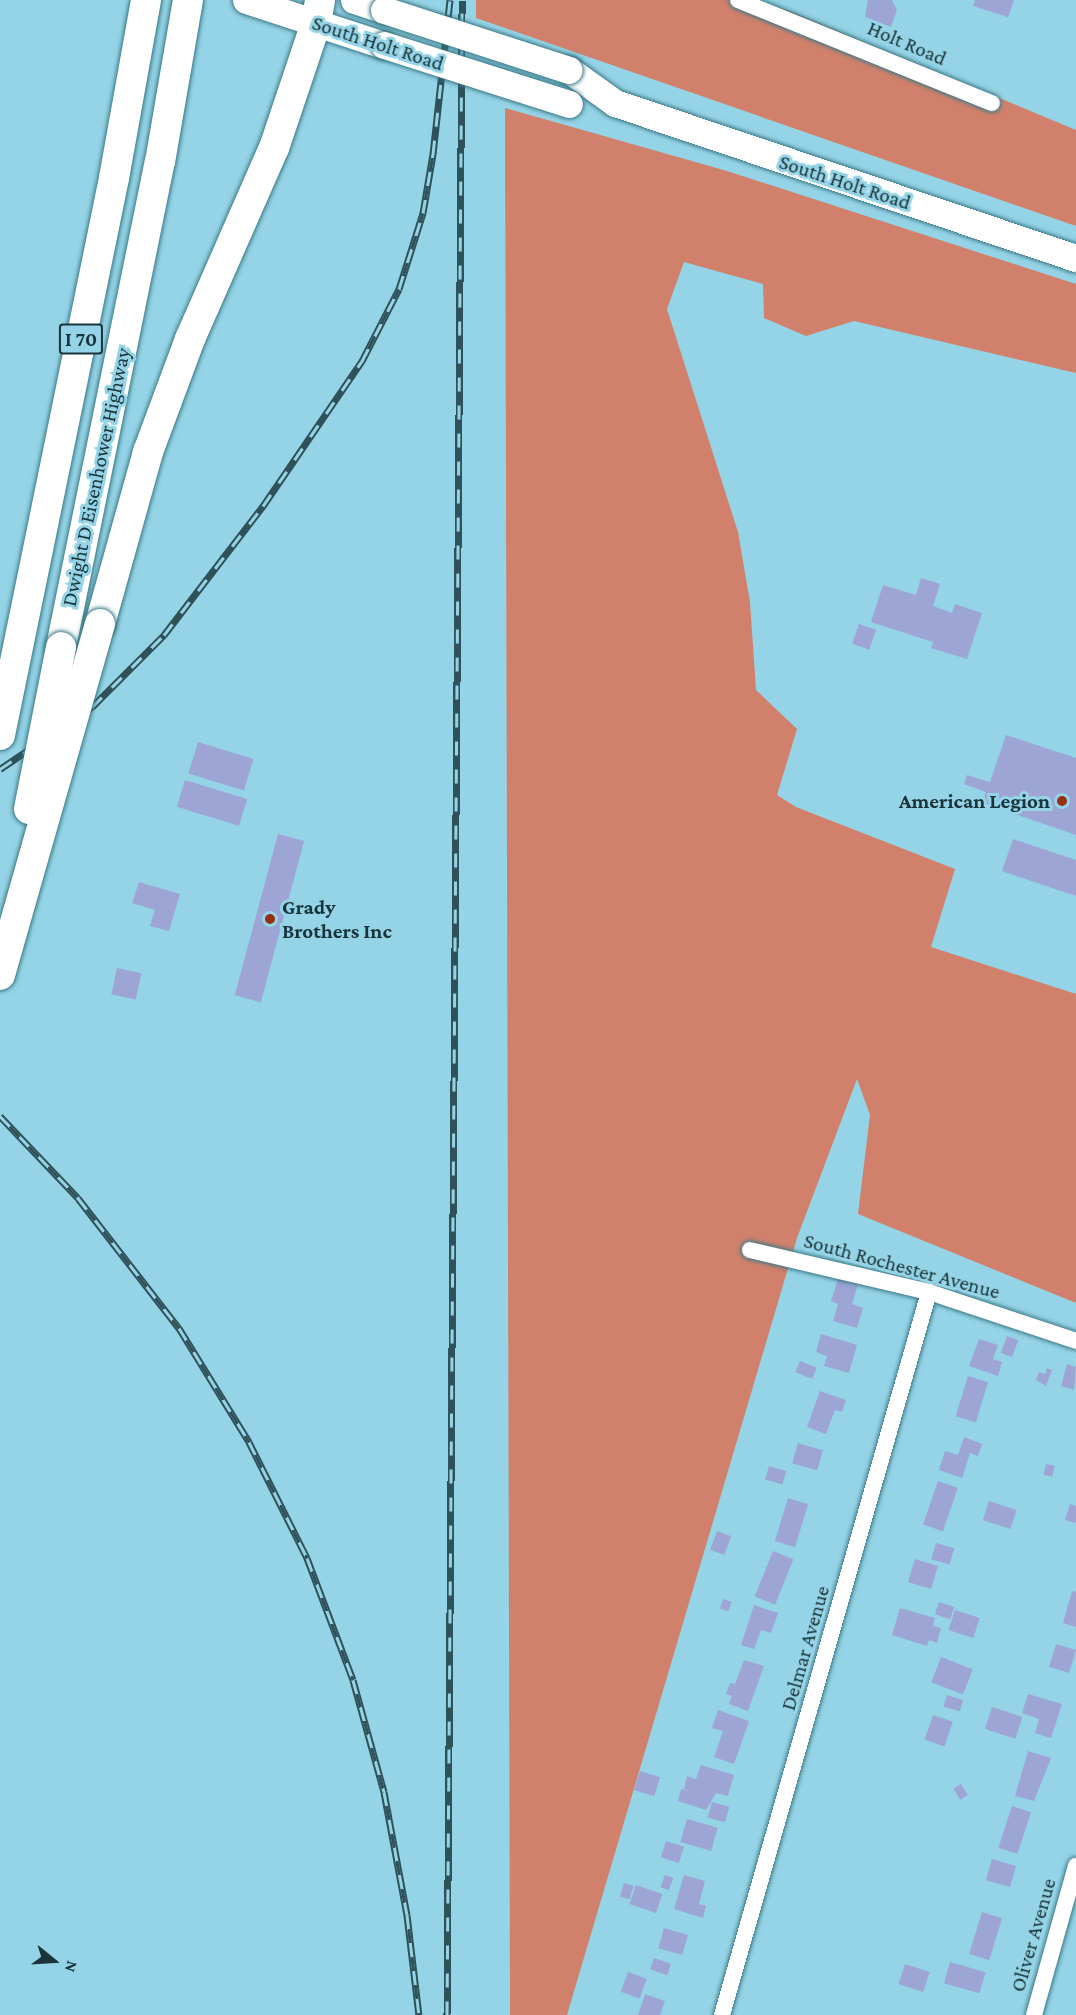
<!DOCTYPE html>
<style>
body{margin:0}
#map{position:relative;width:1076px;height:2015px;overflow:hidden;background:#95d4e6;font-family:"Crimson Pro",serif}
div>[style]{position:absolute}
.green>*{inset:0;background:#d1816b}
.building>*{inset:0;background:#9ca5d3;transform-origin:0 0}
.roads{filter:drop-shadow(0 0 2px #397887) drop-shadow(0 0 2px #397887)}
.street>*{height:16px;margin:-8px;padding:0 8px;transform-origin:8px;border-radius:8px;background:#fff}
.primary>*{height:27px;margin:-13.5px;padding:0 13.5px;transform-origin:13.5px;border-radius:13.5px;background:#fff}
.highway>*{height:30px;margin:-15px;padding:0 15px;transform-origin:15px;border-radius:15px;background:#fff}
.rail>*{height:7px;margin-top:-3.5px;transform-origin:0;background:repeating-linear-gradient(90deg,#95d4e6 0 14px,#2f5159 0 28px);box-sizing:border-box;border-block:2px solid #2f5159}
.bridges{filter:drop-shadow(0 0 2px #397887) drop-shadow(0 0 2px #397887)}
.primary-bridge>*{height:27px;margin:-13.5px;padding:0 13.5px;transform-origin:13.5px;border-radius:13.5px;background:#fff}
.highway-bridge>*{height:30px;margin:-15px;padding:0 15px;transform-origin:15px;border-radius:15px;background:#fff}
.dots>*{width:16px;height:16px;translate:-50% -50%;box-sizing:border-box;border:3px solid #95d4e6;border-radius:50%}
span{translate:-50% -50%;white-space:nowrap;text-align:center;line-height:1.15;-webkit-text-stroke:6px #95d4e6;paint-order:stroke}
.shield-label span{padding:2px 4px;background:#95d4e6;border:2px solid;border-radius:4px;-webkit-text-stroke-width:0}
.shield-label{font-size:20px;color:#19343a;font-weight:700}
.street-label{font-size:21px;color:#19343a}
.poi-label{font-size:21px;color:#19343a;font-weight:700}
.right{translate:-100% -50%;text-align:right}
.left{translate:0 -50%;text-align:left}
.north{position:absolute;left:24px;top:1931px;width:60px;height:60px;-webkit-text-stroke:4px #95d4e6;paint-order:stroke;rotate:108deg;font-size:16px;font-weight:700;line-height:24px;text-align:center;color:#19343a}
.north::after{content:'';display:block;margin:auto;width:21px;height:27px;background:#19343a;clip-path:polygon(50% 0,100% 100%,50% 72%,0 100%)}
</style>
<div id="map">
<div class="green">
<i style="clip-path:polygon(476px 0,753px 0,790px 11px,1076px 130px,1076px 226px,476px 18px)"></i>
<i style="clip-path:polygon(505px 108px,727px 171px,1076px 284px,1076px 373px,854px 321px,806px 336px,764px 318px,763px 284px,684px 262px,667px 309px,738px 532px,750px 602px,756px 690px,797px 729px,777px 795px,796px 807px,955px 869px,931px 947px,1076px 994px,1076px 1303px,858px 1214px,870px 1115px,857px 1079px,797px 1238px,567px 2015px,510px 2015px)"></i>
</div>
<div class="building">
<i style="clip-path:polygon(868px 0,892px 0,897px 10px,891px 27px,865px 17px)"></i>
<i style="clip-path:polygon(975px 0,1014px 0,1008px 17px,973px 6px)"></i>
<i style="clip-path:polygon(921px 578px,940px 584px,933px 606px,952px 613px,955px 604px,982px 613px,967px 659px,931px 648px,933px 642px,871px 622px,883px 585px,916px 595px)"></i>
<i style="left:859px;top:624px;width:18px;height:21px;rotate:19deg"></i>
<i style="clip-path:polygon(1006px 735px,1076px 758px,1076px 835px,983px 803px,986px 792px,964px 784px,967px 775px,990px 782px)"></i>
<i style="left:198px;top:742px;width:58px;height:33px;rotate:17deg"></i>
<i style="left:185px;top:780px;width:65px;height:28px;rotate:17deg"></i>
<i style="left:278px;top:834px;width:27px;height:167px;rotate:15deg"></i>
<i style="clip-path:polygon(1013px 839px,1076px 860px,1076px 896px,1002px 871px)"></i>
<i style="clip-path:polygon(139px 882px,180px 894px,169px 931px,150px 926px,155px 910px,132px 903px)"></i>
<i style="left:117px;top:968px;width:25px;height:27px;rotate:12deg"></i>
<i style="clip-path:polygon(838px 1279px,858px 1285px,852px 1304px,863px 1308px,857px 1328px,833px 1321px,838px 1304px,831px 1301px)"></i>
<i style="clip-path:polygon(821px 1334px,857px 1345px,849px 1373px,824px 1366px,827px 1356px,816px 1352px)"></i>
<i style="left:1007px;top:1336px;width:12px;height:18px;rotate:20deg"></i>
<i style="clip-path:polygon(979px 1339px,998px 1345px,993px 1359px,1002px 1362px,998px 1376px,969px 1366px)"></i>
<i style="left:800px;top:1361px;width:18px;height:12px;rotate:22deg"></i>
<i style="clip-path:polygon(1067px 1364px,1076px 1367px,1074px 1390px,1061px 1386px)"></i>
<i style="clip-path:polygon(1047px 1368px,1052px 1370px,1046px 1386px,1036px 1380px,1039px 1372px,1045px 1374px)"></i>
<i style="left:968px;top:1376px;width:21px;height:42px;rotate:17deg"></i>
<i style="clip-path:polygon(820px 1391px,846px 1400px,842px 1412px,835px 1410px,826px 1434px,807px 1427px)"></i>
<i style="clip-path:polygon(964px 1437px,982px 1444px,978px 1456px,970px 1453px,962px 1478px,939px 1470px,945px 1451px,958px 1455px)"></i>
<i style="left:798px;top:1443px;width:26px;height:21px;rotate:16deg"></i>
<i style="left:1046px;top:1464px;width:9px;height:11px;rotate:13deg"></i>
<i style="left:769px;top:1466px;width:18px;height:14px;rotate:16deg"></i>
<i style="left:938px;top:1481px;width:21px;height:46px;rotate:19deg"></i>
<i style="left:788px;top:1498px;width:21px;height:45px;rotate:17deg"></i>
<i style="left:989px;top:1501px;width:29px;height:20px;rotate:18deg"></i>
<i style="clip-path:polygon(1070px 1504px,1076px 1506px,1076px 1523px,1065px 1520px)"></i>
<i style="left:717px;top:1531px;width:15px;height:20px;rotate:20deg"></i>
<i style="left:936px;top:1543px;width:19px;height:17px;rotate:16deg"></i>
<i style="left:773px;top:1551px;width:22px;height:49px;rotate:22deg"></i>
<i style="left:915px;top:1559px;width:24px;height:24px;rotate:17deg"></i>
<i style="clip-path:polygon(1072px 1591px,1076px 1592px,1076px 1627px,1063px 1623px)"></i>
<i style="left:723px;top:1599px;width:9px;height:10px;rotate:18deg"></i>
<i style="left:939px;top:1602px;width:16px;height:13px;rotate:18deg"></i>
<i style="clip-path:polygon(754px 1605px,778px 1613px,771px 1633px,761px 1630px,754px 1649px,741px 1645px)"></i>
<i style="clip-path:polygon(900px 1608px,935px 1618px,933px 1626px,941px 1628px,937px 1643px,929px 1640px,927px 1646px,892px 1635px)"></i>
<i style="left:955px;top:1610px;width:26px;height:21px;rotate:18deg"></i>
<i style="left:1056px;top:1644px;width:21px;height:24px;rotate:17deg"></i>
<i style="left:941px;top:1657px;width:34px;height:27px;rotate:21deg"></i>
<i style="clip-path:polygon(744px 1660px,764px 1666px,748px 1711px,729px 1704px,732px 1696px,726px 1694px,730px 1683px,735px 1684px)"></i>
<i style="clip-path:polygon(1028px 1694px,1062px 1704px,1051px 1738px,1035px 1733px,1039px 1719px,1022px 1713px)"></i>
<i style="left:947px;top:1695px;width:17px;height:12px;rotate:17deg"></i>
<i style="left:992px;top:1707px;width:32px;height:23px;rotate:18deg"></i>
<i style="clip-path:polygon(718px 1710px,749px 1721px,734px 1764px,714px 1757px,723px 1731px,712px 1728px)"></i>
<i style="left:933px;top:1715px;width:21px;height:26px;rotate:19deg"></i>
<i style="clip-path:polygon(1028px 1751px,1051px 1758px,1034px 1801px,1015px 1796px)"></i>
<i style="clip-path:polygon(701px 1765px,734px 1775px,728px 1796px,716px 1793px,706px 1810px,678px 1801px,681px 1789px,692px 1792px,684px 1789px,687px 1776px,696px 1779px)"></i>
<i style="left:640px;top:1771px;width:21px;height:20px;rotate:17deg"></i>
<i style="left:961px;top:1784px;width:13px;height:9px;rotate:58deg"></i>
<i style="left:712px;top:1802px;width:18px;height:16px;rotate:16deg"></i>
<i style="left:1012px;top:1806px;width:20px;height:44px;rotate:18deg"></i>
<i style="left:687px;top:1819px;width:32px;height:24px;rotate:16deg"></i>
<i style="left:666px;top:1841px;width:19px;height:17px;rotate:18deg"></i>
<i style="left:992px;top:1859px;width:25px;height:22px;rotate:16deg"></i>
<i style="left:665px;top:1875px;width:9px;height:13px;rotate:21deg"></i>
<i style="clip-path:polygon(684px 1875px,705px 1881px,699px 1904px,706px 1906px,703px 1918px,674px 1909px)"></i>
<i style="left:624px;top:1883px;width:10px;height:14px;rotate:17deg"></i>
<i style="left:636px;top:1885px;width:28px;height:20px;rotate:19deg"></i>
<i style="left:982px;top:1912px;width:21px;height:44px;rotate:17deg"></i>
<i style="left:664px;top:1928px;width:25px;height:21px;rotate:16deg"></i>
<i style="left:654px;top:1958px;width:18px;height:12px;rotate:19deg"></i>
<i style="left:950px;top:1962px;width:37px;height:22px;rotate:16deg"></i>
<i style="left:905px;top:1964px;width:26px;height:21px;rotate:18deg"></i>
<i style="left:628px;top:1972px;width:20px;height:21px;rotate:20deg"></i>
<i style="clip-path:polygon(645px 1994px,665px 2001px,660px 2015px,638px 2015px)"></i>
</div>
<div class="roads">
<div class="street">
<i style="left:738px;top:0;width:274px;rotate:22.1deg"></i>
<i style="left:750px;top:1250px;width:184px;rotate:13.2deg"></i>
<i style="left:929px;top:1292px;width:155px;rotate:18.4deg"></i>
<i style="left:722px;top:2015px;width:752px;rotate:-74.02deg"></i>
<i style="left:1034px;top:2015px;width:155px;rotate:-74.3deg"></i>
</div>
<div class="primary">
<i style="left:246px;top:0;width:145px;rotate:18.1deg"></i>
<i style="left:354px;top:0;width:32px;rotate:18deg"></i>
<i style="left:569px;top:70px;width:57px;rotate:35.7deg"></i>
<i style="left:615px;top:103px;width:486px;rotate:18.6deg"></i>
</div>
<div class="highway">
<i style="left:100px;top:624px;width:179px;rotate:-74.4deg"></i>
<i style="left:148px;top:452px;width:121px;rotate:-69.6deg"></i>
<i style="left:190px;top:339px;width:209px;rotate:-66.3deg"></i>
<i style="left:274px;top:148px;width:132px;rotate:-71.4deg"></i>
<i style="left:316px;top:23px;width:23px;rotate:-80deg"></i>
<i style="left:61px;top:647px;width:495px;rotate:-78.5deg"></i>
<i style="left:160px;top:162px;width:164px;rotate:-80.2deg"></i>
<i style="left:0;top:735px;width:569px;rotate:-78.43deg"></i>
<i style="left:114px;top:178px;width:181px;rotate:-79.8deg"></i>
</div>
</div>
<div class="rail">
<i style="left:0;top:769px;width:111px;rotate:-34deg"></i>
<i style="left:92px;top:707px;width:102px;rotate:-45deg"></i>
<i style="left:164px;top:635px;width:163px;rotate:-52.5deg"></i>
<i style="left:263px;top:506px;width:176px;rotate:-55.7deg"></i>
<i style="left:362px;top:361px;width:81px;rotate:-62.8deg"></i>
<i style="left:399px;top:289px;width:80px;rotate:-72.5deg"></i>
<i style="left:423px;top:213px;width:60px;rotate:-80.4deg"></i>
<i style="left:433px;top:154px;width:155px;rotate:-83.7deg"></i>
<i style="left:0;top:1116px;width:113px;rotate:46.4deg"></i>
<i style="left:78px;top:1198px;width:165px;rotate:52.2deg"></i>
<i style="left:179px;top:1328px;width:134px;rotate:58.4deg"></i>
<i style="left:249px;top:1442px;width:130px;rotate:63.4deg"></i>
<i style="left:307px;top:1558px;width:130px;rotate:69.3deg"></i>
<i style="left:353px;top:1680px;width:116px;rotate:74.5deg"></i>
<i style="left:384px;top:1792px;width:125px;rotate:79.4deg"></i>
<i style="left:407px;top:1915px;width:101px;rotate:83.2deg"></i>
<i style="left:447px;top:2015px;width:2015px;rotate:-89.57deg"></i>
</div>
<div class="bridges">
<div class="primary-bridge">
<i style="left:384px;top:10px;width:194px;rotate:18deg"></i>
<i style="left:384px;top:45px;width:194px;rotate:17.7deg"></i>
</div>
<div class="highway-bridge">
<i style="left:29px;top:809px;width:165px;rotate:-78.8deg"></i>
<i style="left:0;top:975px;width:365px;rotate:-74.1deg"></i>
</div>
</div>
<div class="dots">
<i style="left:1062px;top:801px;background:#973011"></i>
<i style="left:270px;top:919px;background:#973011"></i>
</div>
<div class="shield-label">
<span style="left:81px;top:339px">I 70</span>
</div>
<div class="street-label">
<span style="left:378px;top:43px;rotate:18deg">South Holt Road</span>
<span style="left:907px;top:43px;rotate:23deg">Holt Road</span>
<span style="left:845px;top:182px;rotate:18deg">South Holt Road</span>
<span style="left:96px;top:477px;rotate:-78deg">Dwight D Eisenhower Highway</span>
<span style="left:902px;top:1266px;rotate:15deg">South Rochester Avenue</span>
<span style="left:805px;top:1648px;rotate:-74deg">Delmar Avenue</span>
<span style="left:1033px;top:1935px;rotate:-74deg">Oliver Avenue</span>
</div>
<div class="poi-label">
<span class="right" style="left:1050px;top:801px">American Legion</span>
<span class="left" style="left:282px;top:919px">Grady<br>Brothers Inc</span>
</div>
<div class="north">N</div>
</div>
